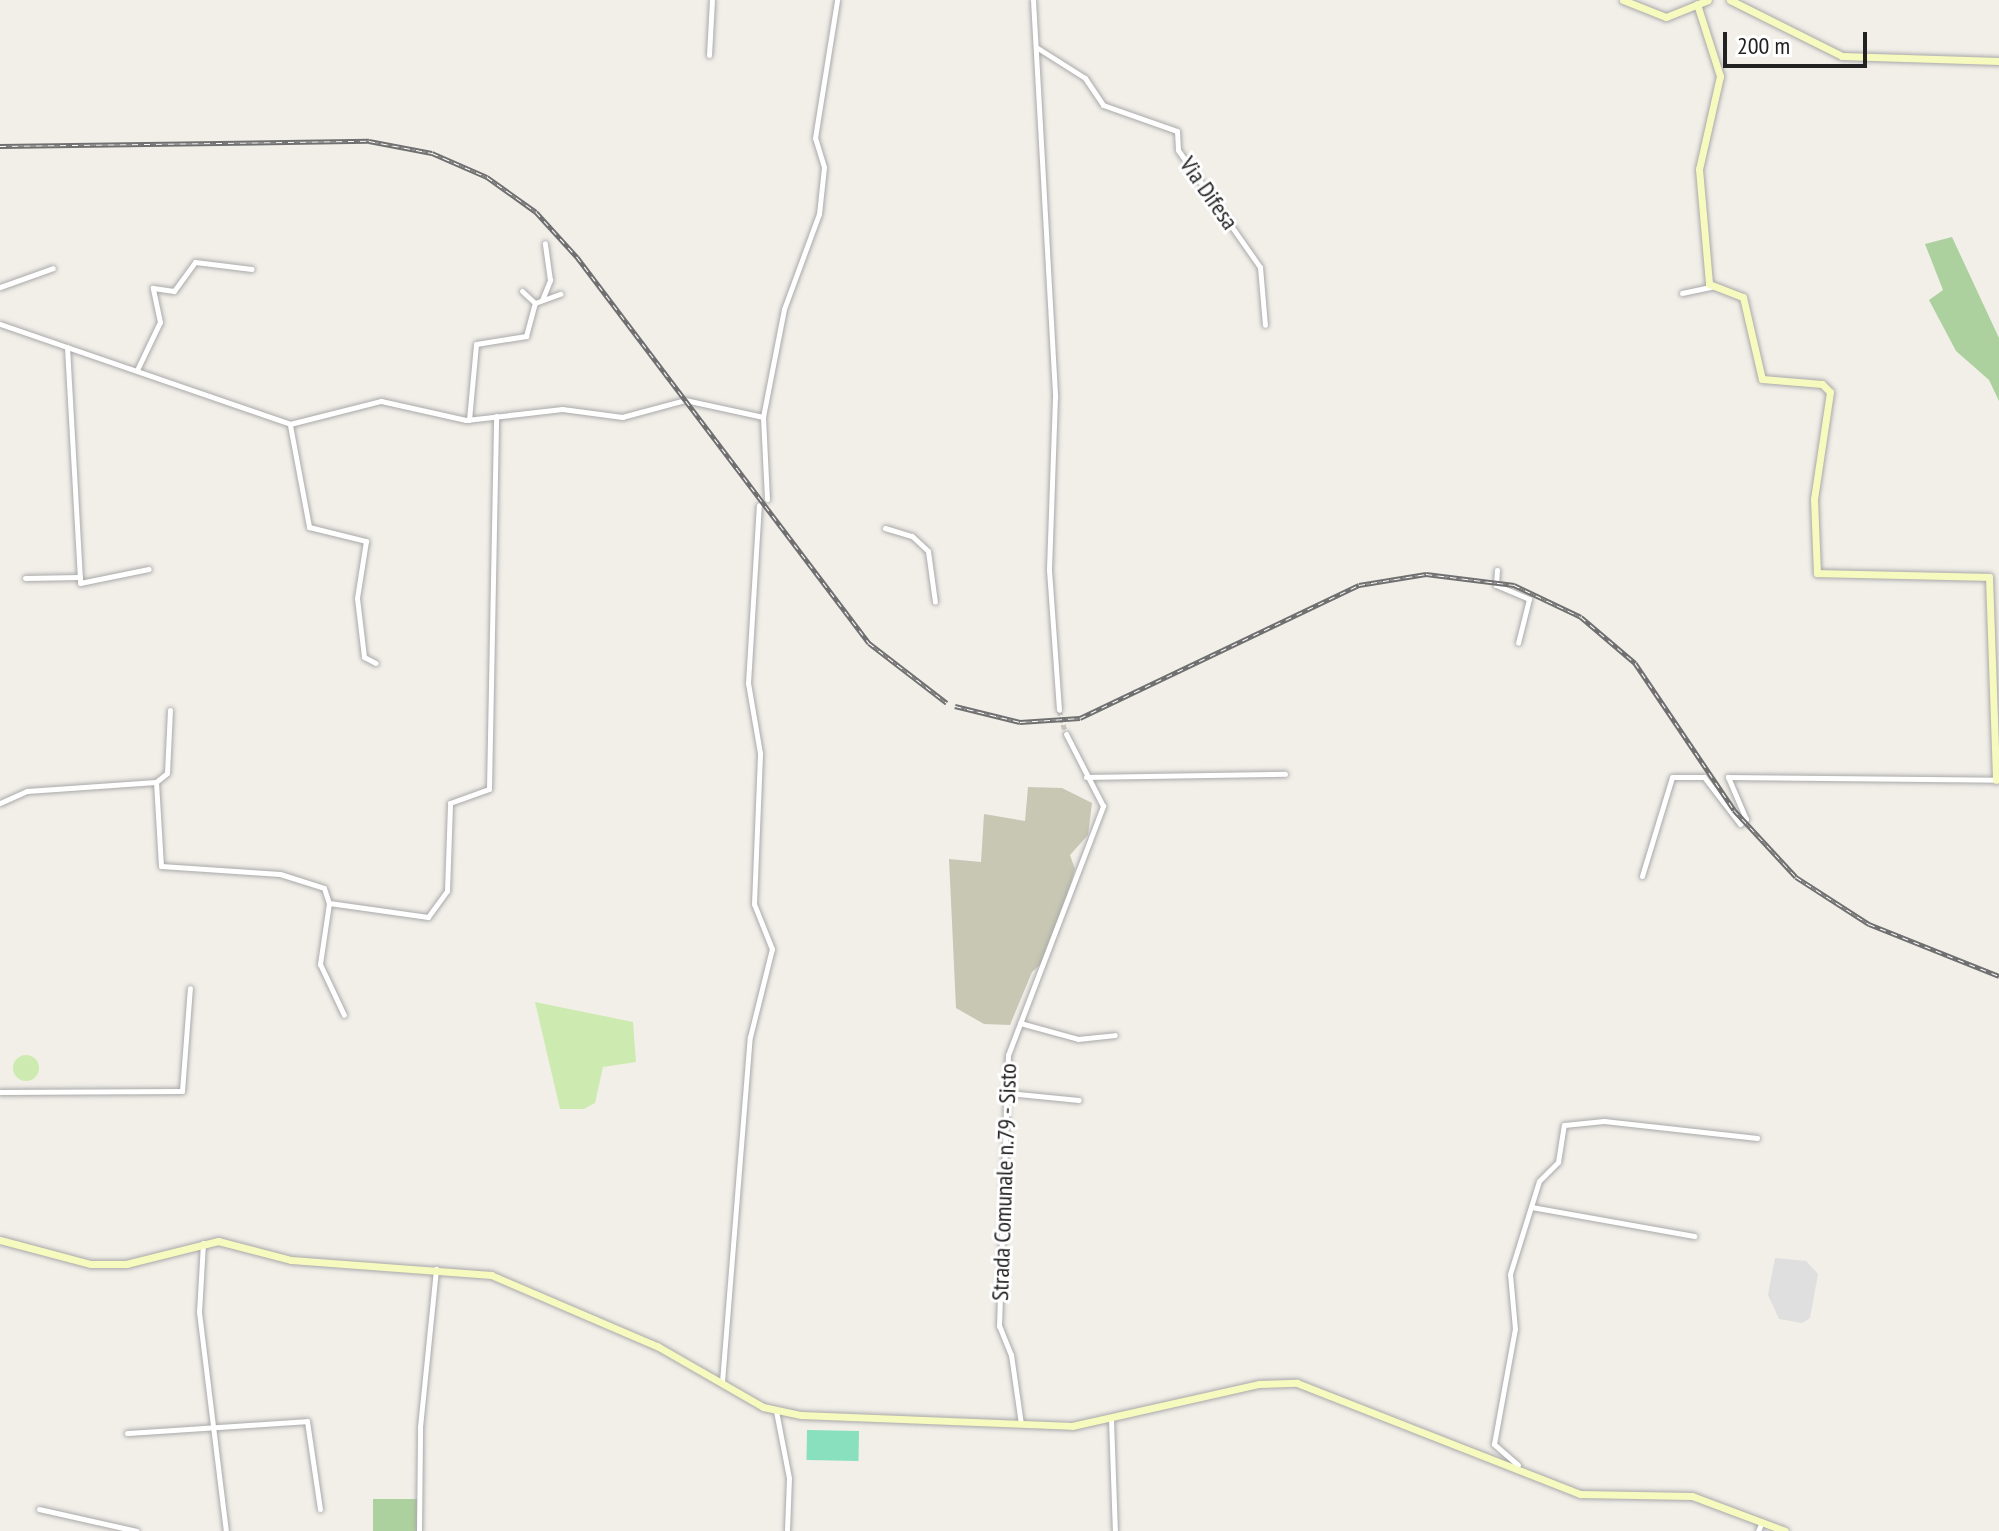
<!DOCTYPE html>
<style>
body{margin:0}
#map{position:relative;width:1999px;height:1531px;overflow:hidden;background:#f2efe9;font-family:"PT Sans Narrow",sans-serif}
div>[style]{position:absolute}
.residential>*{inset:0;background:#e0dfdf}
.construction>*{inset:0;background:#c7c7b4}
.grass>*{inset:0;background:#cdebb0}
.round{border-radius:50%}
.forest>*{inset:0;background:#add19e;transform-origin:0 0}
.pitch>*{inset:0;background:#88e0be;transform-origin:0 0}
.street-tunnel>*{height:5px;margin-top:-2.5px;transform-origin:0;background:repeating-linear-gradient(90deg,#c8c6c1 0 5px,transparent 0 7.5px)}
.roads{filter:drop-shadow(0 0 2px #a9a9a9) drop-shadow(0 0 2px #a9a9a9)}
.street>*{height:5px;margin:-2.5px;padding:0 2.5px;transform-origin:2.5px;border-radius:2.5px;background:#fff}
.secondary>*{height:7px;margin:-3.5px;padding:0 3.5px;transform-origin:3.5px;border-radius:3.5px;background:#f7fabf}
.rail>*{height:5px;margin-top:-2.5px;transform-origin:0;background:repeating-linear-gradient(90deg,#fff 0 6px,#707070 0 12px);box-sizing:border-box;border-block:2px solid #707070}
span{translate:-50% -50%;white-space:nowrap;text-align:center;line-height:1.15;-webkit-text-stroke:6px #fff;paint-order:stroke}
.street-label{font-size:24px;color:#222}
.scale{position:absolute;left:1723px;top:32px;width:144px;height:36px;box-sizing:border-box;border:4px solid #222;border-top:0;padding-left:10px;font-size:24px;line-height:28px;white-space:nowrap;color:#222;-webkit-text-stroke:6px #fff;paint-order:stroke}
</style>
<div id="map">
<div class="residential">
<i style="clip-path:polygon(1775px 1258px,1806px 1261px,1818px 1274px,1810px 1318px,1802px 1323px,1779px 1319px,1768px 1295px)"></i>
</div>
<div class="construction">
<i style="clip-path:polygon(1028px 787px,1062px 788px,1092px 803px,1088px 835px,1070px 855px,1075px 869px,1049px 957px,1032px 972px,1010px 1025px,984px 1024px,956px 1008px,949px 859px,981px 862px,984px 814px,1025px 821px)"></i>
</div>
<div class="grass">
<i style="clip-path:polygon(535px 1002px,633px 1022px,636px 1062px,603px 1067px,595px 1103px,584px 1109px,560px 1109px)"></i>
<i class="round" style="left:13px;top:1055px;width:26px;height:26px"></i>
</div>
<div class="forest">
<i style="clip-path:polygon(1952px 237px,1999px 338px,1999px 401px,1989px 380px,1956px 351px,1929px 300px,1943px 290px,1925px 244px)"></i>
<i style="left:373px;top:1499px;width:48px;height:32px"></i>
</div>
<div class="pitch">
<i style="left:807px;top:1430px;width:52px;height:30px;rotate:1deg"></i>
</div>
<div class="street-tunnel">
<i style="left:1059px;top:710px;width:25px;rotate:74deg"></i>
</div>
<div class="roads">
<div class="street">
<i style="left:1033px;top:0;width:398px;rotate:86.8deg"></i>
<i style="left:1055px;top:397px;width:173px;rotate:92deg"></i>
<i style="left:1049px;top:570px;width:140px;rotate:85.9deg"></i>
<i style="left:1036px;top:47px;width:58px;rotate:32.3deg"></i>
<i style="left:1085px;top:78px;width:32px;rotate:56deg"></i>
<i style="left:1103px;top:105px;width:78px;rotate:19.4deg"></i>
<i style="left:1177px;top:131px;width:19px;rotate:87deg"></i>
<i style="left:1178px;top:150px;width:143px;rotate:55deg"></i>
<i style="left:1260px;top:267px;width:58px;rotate:85.1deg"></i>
<i style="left:709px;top:55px;width:55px;rotate:-86.9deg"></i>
<i style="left:0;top:287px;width:56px;rotate:-19.7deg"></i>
<i style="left:522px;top:291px;width:18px;rotate:43deg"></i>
<i style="left:535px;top:303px;width:27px;rotate:-20deg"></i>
<i style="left:1682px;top:293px;width:30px;rotate:-12deg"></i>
<i style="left:542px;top:300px;width:22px;rotate:-68deg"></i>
<i style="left:550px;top:280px;width:37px;rotate:-98deg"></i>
<i style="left:0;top:324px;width:307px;rotate:19deg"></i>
<i style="left:290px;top:424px;width:94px;rotate:-14.2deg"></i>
<i style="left:381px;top:401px;width:87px;rotate:12.6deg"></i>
<i style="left:466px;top:420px;width:97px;rotate:-6.5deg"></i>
<i style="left:562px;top:409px;width:61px;rotate:7.6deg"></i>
<i style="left:622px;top:417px;width:65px;rotate:-15.1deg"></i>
<i style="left:685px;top:400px;width:80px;rotate:12.3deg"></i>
<i style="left:67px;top:347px;width:236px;rotate:86.8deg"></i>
<i style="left:80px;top:583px;width:70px;rotate:-11.5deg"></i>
<i style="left:137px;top:370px;width:53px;rotate:-64.4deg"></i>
<i style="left:160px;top:322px;width:35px;rotate:-102deg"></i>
<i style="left:153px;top:288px;width:21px;rotate:8deg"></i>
<i style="left:174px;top:291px;width:36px;rotate:-54deg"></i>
<i style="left:195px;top:262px;width:57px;rotate:7deg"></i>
<i style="left:469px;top:420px;width:76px;rotate:-84.7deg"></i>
<i style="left:476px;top:344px;width:51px;rotate:-9.1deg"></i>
<i style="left:526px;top:336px;width:34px;rotate:-75deg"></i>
<i style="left:290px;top:425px;width:104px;rotate:79.4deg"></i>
<i style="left:309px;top:527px;width:59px;rotate:13.8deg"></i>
<i style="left:366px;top:541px;width:58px;rotate:99deg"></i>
<i style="left:357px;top:598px;width:59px;rotate:83.2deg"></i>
<i style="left:364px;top:657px;width:13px;rotate:27deg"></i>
<i style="left:767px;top:499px;width:82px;rotate:-92.8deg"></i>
<i style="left:763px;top:417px;width:110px;rotate:-79deg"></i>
<i style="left:784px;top:309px;width:101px;rotate:-69.8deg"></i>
<i style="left:819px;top:214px;width:47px;rotate:-83.9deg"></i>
<i style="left:824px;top:167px;width:30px;rotate:-107deg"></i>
<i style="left:815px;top:138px;width:140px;rotate:-80.9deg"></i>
<i style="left:885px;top:528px;width:28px;rotate:17deg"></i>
<i style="left:912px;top:536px;width:22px;rotate:43deg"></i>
<i style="left:928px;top:551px;width:51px;rotate:82.2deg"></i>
<i style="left:1497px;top:570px;width:15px;rotate:94deg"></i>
<i style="left:1496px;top:585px;width:36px;rotate:23deg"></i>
<i style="left:1529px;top:599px;width:45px;rotate:104deg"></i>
<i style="left:25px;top:578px;width:55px;rotate:-1deg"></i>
<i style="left:1086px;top:777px;width:199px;rotate:-0.9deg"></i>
<i style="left:156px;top:782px;width:84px;rotate:86.6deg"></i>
<i style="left:161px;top:866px;width:119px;rotate:3.8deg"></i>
<i style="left:280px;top:874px;width:46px;rotate:17.7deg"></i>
<i style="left:324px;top:888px;width:16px;rotate:72deg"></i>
<i style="left:329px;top:903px;width:100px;rotate:8deg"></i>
<i style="left:428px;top:917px;width:32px;rotate:-54deg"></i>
<i style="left:447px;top:891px;width:88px;rotate:-88deg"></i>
<i style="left:450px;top:803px;width:41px;rotate:-19.7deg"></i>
<i style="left:489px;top:789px;width:373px;rotate:-88.9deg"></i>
<i style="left:156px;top:782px;width:14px;rotate:-39deg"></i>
<i style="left:167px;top:773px;width:63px;rotate:-87.3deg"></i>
<i style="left:0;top:803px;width:30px;rotate:-24deg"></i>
<i style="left:27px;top:791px;width:129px;rotate:-4deg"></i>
<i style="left:1642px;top:876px;width:103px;rotate:-73.1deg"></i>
<i style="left:1672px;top:777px;width:32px"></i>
<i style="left:1704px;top:777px;width:59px;rotate:52.5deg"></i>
<i style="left:1740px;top:824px;width:8px;rotate:-40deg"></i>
<i style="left:1746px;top:819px;width:46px;rotate:-113.2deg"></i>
<i style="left:1728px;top:777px;width:270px;rotate:0.6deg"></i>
<i style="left:329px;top:903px;width:62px;rotate:98.4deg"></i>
<i style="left:320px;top:964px;width:56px;rotate:64.8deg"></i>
<i style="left:1020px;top:1023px;width:60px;rotate:15.4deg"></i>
<i style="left:1078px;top:1039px;width:37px;rotate:-6deg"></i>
<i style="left:0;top:1092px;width:182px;rotate:-0.3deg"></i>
<i style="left:182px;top:1091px;width:103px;rotate:-85.6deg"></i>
<i style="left:1008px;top:1093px;width:71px;rotate:5.6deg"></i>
<i style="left:1531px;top:1207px;width:166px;rotate:10.1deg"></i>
<i style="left:203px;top:1243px;width:69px;rotate:93.3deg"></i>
<i style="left:199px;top:1312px;width:221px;rotate:83deg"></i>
<i style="left:722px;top:1382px;width:346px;rotate:-85.4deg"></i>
<i style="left:750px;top:1037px;width:91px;rotate:-76deg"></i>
<i style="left:772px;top:949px;width:48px;rotate:-111.8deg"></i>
<i style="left:754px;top:904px;width:151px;rotate:-87.7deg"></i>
<i style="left:760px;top:753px;width:71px;rotate:-99.7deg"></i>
<i style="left:748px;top:683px;width:178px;rotate:-86.5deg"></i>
<i style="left:776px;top:1411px;width:68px;rotate:79deg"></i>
<i style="left:789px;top:1478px;width:53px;rotate:92.2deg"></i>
<i style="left:1111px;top:1419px;width:112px;rotate:88deg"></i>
<i style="left:1021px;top:1424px;width:70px;rotate:-98.2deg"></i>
<i style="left:1011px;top:1355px;width:31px;rotate:-112deg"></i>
<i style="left:999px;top:1326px;width:271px;rotate:-88.1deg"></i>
<i style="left:1008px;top:1055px;width:267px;rotate:-69.1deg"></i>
<i style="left:1103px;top:806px;width:81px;rotate:-117.2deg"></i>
<i style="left:127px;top:1433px;width:180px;rotate:-3.8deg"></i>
<i style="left:307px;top:1421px;width:89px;rotate:81.6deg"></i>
<i style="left:1518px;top:1465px;width:32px;rotate:-139deg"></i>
<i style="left:1494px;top:1444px;width:117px;rotate:-79.7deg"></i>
<i style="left:1515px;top:1329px;width:55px;rotate:-95.2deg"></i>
<i style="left:1510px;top:1274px;width:97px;rotate:-72.7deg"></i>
<i style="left:1539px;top:1181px;width:27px;rotate:-45deg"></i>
<i style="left:1558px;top:1162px;width:37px;rotate:-81deg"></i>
<i style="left:1564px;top:1125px;width:40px;rotate:-5.7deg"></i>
<i style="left:1604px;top:1121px;width:154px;rotate:6.3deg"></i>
<i style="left:39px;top:1509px;width:100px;rotate:12.7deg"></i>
<i style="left:419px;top:1531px;width:104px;rotate:-89.4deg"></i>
<i style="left:420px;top:1427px;width:159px;rotate:-84.2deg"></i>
<i style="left:1758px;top:1531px;width:10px;rotate:-66deg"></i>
</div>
<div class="secondary">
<i style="left:1623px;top:0;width:46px;rotate:21.6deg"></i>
<i style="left:1666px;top:17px;width:45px;rotate:-22deg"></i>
<i style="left:1730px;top:0;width:125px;rotate:26.6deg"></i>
<i style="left:1842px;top:56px;width:157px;rotate:1.8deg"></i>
<i style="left:1697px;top:4px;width:76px;rotate:72.3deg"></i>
<i style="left:1720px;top:76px;width:95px;rotate:102.7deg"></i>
<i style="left:1699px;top:169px;width:115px;rotate:85deg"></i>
<i style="left:1709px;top:284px;width:36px;rotate:21deg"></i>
<i style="left:1743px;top:297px;width:84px;rotate:77deg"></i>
<i style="left:1762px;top:379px;width:60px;rotate:4.8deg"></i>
<i style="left:1822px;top:384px;width:11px;rotate:45deg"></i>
<i style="left:1830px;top:392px;width:108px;rotate:98.5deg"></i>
<i style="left:1814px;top:499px;width:74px;rotate:87.7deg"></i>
<i style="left:1817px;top:573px;width:172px;rotate:1.3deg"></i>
<i style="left:1989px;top:577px;width:203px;rotate:88deg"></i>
<i style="left:0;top:1240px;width:94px;rotate:14.8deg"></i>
<i style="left:91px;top:1264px;width:35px"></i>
<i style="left:126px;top:1264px;width:95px;rotate:-14deg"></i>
<i style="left:218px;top:1241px;width:75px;rotate:14.6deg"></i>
<i style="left:291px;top:1260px;width:201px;rotate:4.3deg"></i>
<i style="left:491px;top:1275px;width:181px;rotate:23.2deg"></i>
<i style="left:657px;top:1346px;width:122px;rotate:29.9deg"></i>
<i style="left:763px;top:1407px;width:39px;rotate:12deg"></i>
<i style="left:801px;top:1415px;width:271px;rotate:2.3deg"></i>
<i style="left:1072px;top:1426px;width:192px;rotate:-12.7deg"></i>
<i style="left:1259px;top:1384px;width:38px;rotate:-2deg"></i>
<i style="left:1297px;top:1383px;width:304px;rotate:21.4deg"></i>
<i style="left:1580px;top:1494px;width:112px;rotate:1deg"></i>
<i style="left:1692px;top:1496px;width:99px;rotate:20.6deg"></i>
</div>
</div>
<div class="rail">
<i style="left:0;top:146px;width:369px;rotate:-0.8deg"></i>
<i style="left:369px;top:141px;width:64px;rotate:10.8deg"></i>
<i style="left:432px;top:153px;width:60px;rotate:23.6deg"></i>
<i style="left:487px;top:177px;width:60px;rotate:35.5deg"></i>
<i style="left:536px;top:212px;width:61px;rotate:47.7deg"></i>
<i style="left:577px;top:257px;width:484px;rotate:52.9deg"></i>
<i style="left:869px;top:643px;width:98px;rotate:37.6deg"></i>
<i style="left:955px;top:706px;width:67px;rotate:13.8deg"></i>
<i style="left:1020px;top:722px;width:60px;rotate:-3.8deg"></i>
<i style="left:1080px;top:718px;width:309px;rotate:-25.5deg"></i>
<i style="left:1359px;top:585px;width:68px;rotate:-9.3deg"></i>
<i style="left:1426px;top:574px;width:89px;rotate:7.1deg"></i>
<i style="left:1514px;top:585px;width:74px;rotate:25.5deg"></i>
<i style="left:1581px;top:617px;width:71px;rotate:40.4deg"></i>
<i style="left:1635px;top:663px;width:177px;rotate:56deg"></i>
<i style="left:1734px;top:810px;width:91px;rotate:47.2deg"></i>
<i style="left:1796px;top:877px;width:87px;rotate:32.8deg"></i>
<i style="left:1869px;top:924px;width:140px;rotate:21.8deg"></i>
</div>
<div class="street-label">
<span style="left:1209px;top:193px;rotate:55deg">Via Difesa</span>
<span style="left:1004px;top:1182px;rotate:-88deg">Strada Comunale n.79 - Sisto</span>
</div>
<div class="scale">200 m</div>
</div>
